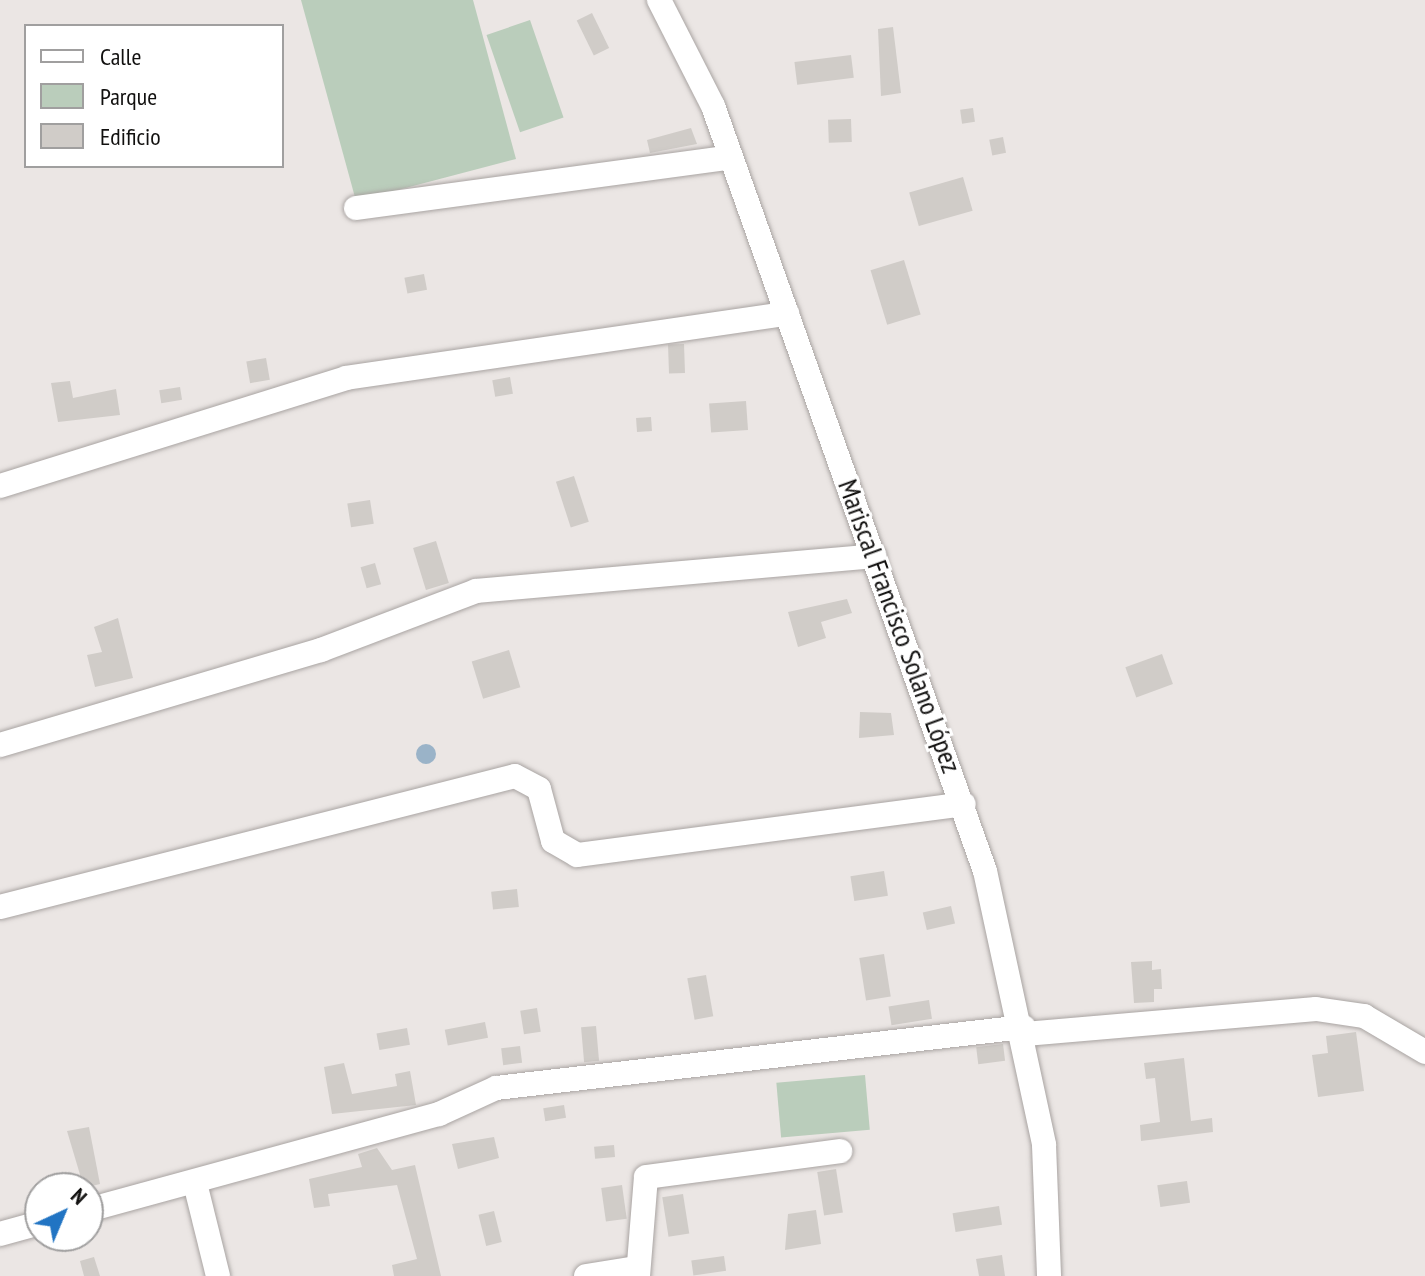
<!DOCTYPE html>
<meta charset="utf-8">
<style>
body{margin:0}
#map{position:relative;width:1425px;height:1276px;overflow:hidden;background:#ebe6e4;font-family:"PT Sans Narrow",sans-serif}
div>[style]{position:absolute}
.green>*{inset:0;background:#bacdbb;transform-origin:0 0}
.water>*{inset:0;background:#9ab3c8}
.round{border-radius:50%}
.building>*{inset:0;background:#d0ccc8;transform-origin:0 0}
.roads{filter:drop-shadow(0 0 2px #a9a4a2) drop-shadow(0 0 2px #a9a4a2)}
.minor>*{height:24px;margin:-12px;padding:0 12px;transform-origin:12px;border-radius:12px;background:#fff}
span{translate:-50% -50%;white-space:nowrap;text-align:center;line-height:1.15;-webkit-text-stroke:6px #fff;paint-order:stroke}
.street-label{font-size:28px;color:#11100f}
.legend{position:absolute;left:24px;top:24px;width:260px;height:144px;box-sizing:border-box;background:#fff;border:2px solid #a09f9f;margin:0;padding:10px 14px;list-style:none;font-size:24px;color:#11100f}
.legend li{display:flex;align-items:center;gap:16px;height:40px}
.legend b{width:40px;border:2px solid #a09f9f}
.north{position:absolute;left:24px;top:1172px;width:80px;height:80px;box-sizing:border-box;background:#fff;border:2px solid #a09f9f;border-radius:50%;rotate:44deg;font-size:22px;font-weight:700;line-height:32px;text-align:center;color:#11100f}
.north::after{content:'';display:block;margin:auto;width:28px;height:36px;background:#2174c3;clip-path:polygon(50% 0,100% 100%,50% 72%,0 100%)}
</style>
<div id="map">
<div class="green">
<i style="clip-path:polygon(301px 0,473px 0,516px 159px,356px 201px)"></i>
<i style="left:530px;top:20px;width:103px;height:46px;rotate:71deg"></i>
<i style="left:865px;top:1075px;width:55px;height:89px;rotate:85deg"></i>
</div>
<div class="water">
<i class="round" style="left:416px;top:744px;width:20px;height:20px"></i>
</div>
<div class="building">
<i style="left:592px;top:13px;width:39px;height:17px;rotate:64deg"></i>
<i style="clip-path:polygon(893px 27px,901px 93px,881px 96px,878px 29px)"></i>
<i style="left:851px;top:55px;width:23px;height:57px;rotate:83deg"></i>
<i style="left:973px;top:108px;width:14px;height:13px;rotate:82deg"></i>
<i style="left:851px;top:119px;width:23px;height:23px;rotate:88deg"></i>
<i style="clip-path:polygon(691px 128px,697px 144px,650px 153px,647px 140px)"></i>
<i style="left:1003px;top:137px;width:16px;height:14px;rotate:79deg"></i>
<i style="left:963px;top:177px;width:35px;height:56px;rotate:74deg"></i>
<i style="left:904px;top:260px;width:57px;height:35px;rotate:73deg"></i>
<i style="left:424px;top:274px;width:16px;height:20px;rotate:79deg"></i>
<i style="left:684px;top:344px;width:29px;height:16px;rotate:88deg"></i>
<i style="left:266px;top:358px;width:22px;height:20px;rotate:80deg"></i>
<i style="left:510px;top:377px;width:17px;height:18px;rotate:80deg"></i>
<i style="clip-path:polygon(70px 381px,73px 398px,116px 389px,120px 415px,58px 422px,51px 383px)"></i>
<i style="left:180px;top:387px;width:13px;height:21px;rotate:81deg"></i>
<i style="left:746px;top:401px;width:29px;height:37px;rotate:86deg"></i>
<i style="left:651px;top:417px;width:14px;height:15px;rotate:86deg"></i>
<i style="left:574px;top:476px;width:48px;height:19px;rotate:72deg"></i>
<i style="left:370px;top:500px;width:24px;height:23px;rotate:81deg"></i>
<i style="left:436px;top:541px;width:44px;height:24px;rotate:73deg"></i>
<i style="left:375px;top:563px;width:22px;height:15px;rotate:74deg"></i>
<i style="clip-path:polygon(847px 599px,852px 613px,821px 622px,826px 638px,798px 647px,788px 612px)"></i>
<i style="clip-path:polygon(118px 618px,133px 678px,95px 687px,87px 655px,102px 652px,94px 627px)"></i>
<i style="left:509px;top:650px;width:39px;height:39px;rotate:73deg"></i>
<i style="left:1162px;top:654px;width:32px;height:39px;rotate:70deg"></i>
<i style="clip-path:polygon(860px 712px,891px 713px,894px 735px,859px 738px)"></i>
<i style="left:884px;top:871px;width:25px;height:34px;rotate:81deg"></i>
<i style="left:517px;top:889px;width:18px;height:26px;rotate:84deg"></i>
<i style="left:951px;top:906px;width:18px;height:29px;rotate:77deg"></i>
<i style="left:884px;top:954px;width:43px;height:25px;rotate:81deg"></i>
<i style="clip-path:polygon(1152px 961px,1152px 970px,1161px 969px,1162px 989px,1154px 989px,1154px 1002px,1134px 1003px,1131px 962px)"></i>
<i style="left:706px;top:975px;width:42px;height:19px;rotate:80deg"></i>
<i style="left:929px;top:1000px;width:19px;height:41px;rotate:81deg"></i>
<i style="left:537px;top:1008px;width:24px;height:17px;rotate:81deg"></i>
<i style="left:485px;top:1022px;width:16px;height:41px;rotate:79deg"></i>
<i style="left:596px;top:1026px;width:35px;height:15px;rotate:85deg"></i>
<i style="left:407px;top:1028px;width:17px;height:31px;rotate:80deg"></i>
<i style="clip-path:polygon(1356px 1032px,1364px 1091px,1318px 1097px,1312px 1055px,1328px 1053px,1326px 1036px)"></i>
<i style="left:1003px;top:1044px;width:17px;height:27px;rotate:83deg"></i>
<i style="left:520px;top:1046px;width:17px;height:19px;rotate:83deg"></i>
<i style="clip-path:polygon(1184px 1058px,1191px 1121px,1212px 1118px,1213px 1132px,1141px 1141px,1140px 1125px,1160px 1122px,1155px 1078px,1146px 1079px,1144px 1063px)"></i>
<i style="clip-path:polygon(344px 1063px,352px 1094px,397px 1086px,395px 1074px,410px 1071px,416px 1105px,332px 1114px,324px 1067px)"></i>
<i style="left:564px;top:1105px;width:13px;height:21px;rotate:81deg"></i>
<i style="clip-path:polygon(89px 1127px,100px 1184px,84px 1188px,67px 1131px)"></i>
<i style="clip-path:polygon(494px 1137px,499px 1158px,458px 1169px,452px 1144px)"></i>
<i style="left:614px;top:1145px;width:12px;height:20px;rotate:85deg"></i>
<i style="clip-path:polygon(377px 1148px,392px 1170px,415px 1165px,441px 1276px,394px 1276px,392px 1265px,417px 1259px,397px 1185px,328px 1194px,330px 1206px,314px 1208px,309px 1179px,362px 1167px,358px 1154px)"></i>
<i style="left:836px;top:1169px;width:44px;height:19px;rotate:81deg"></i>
<i style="left:1187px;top:1181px;width:22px;height:30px;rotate:82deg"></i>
<i style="left:622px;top:1185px;width:34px;height:21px;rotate:82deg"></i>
<i style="left:683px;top:1194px;width:40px;height:21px;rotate:81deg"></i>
<i style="left:999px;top:1206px;width:19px;height:47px;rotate:81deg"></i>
<i style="clip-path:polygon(816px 1210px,821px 1244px,785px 1250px,788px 1214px)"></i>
<i style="left:494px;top:1211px;width:32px;height:16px;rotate:76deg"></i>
<i style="clip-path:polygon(1002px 1255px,1005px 1276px,979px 1276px,976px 1259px)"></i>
<i style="left:724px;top:1256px;width:15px;height:33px;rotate:82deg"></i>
<i style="clip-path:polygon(94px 1257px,100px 1276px,84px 1276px,80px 1261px)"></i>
</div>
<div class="roads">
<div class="minor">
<i style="left:659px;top:0;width:119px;rotate:63deg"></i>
<i style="left:713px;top:106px;width:812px;rotate:70.43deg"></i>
<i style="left:985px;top:871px;width:280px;rotate:77.8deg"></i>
<i style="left:1044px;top:1145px;width:131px;rotate:87.8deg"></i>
<i style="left:356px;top:208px;width:378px;rotate:-7.7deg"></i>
<i style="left:0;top:486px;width:362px;rotate:-17.3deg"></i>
<i style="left:346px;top:378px;width:446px;rotate:-8.3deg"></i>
<i style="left:0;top:745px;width:335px;rotate:-16.5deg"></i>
<i style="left:321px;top:650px;width:166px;rotate:-20.8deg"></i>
<i style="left:476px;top:591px;width:400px;rotate:-5deg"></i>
<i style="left:0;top:907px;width:531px;rotate:-14.27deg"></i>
<i style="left:515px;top:776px;width:27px;rotate:28deg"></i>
<i style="left:539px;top:789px;width:54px;rotate:74.9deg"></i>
<i style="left:553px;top:841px;width:28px;rotate:30deg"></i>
<i style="left:577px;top:855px;width:390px;rotate:-7.5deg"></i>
<i style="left:1025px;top:1034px;width:292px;rotate:-4.9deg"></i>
<i style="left:1316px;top:1009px;width:49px;rotate:8.3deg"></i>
<i style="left:1364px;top:1016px;width:71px;rotate:30.5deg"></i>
<i style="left:195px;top:1183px;width:96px;rotate:76.1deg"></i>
<i style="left:88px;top:1210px;width:364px;rotate:-15.3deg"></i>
<i style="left:439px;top:1114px;width:63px;rotate:-24.5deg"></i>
<i style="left:496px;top:1088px;width:531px;rotate:-6.6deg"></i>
<i style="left:0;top:1234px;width:41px;rotate:-15.4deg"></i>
<i style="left:586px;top:1276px;width:52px;rotate:-8.9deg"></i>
<i style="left:638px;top:1276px;width:99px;rotate:-85.4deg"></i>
<i style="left:646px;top:1177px;width:196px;rotate:-7.6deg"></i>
</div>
</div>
<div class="street-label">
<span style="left:900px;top:626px;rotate:70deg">Mariscal Francisco Solano López</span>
</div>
<ul class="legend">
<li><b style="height:10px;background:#fff"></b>Calle</li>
<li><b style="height:22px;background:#bacdbb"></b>Parque</li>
<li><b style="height:22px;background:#d0ccc8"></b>Edificio</li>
</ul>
<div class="north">N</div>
</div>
